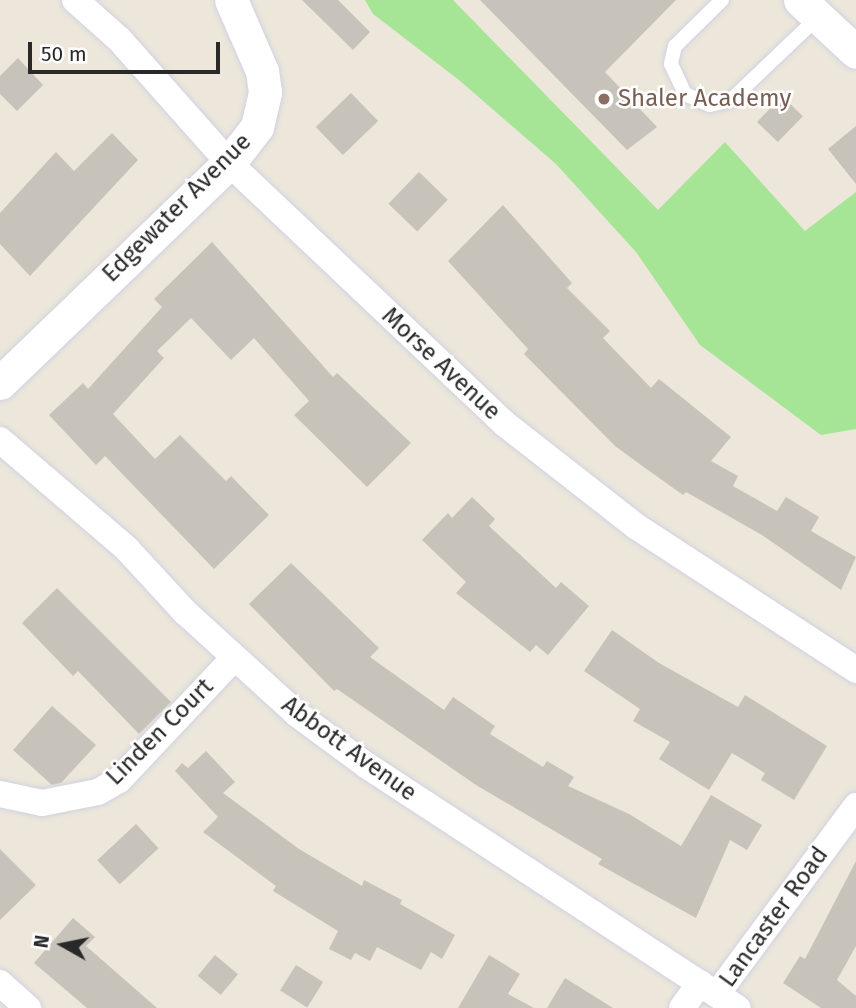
<!DOCTYPE html>
<style>
body{margin:0}
#map{position:relative;width:856px;height:1008px;overflow:hidden;background:#ece7da;font-family:"Fira Sans",sans-serif}
div>[style]{position:absolute}
.green>*{inset:0;background:#a6e496}
.building>*{inset:0;background:#c7c3ba;transform-origin:0 0}
.roads{filter:drop-shadow(0 0 2px #d0d1e2) drop-shadow(0 0 2px #d0d1e2)}
.service>*{height:14px;margin:-7px;padding:0 7px;transform-origin:7px;border-radius:7px;background:#fff}
.minor>*{height:26px;margin:-13px;padding:0 13px;transform-origin:13px;border-radius:13px;background:#fff}
.tertiary>*{height:33px;margin:-16.5px;padding:0 16.5px;transform-origin:16.5px;border-radius:16.5px;background:#fff}
.dots>*{width:19px;height:19px;translate:-50% -50%;box-sizing:border-box;border:4px solid #fff;border-radius:50%}
span{translate:-50% -50%;white-space:nowrap;text-align:center;line-height:1.15;-webkit-text-stroke:5px #fff;paint-order:stroke}
.education-label{font-size:24px;color:#785e54}
.left{translate:0 -50%;text-align:left}
.street-label{font-size:24px;color:#292929}
.north{position:absolute;left:28px;top:910px;width:70px;height:70px;-webkit-text-stroke:5px #fff;paint-order:stroke;rotate:279deg;font-size:19px;font-weight:700;line-height:28px;text-align:center;color:#292929}
.north::after{content:'';display:block;margin:auto;width:24px;height:32px;background:#292929;clip-path:polygon(50% 0,100% 100%,50% 72%,0 100%)}
.scale{position:absolute;left:28px;top:42px;width:192px;height:32px;box-sizing:border-box;border:4px solid #292929;border-top:0;padding-left:9px;font-size:21px;line-height:24px;white-space:nowrap;color:#292929;-webkit-text-stroke:5px #fff;paint-order:stroke}
</style>
<div id="map">
<div class="green">
<i style="clip-path:polygon(365px 0,453px 0,658px 210px,725px 142px,805px 231px,856px 192px,856px 429px,821px 435px,700px 345px,636px 252px,556px 164px,459px 80px,373px 14px)"></i>
</div>
<div class="building">
<i style="clip-path:polygon(302px 0,338px 0,370px 32px,353px 50px)"></i>
<i style="clip-path:polygon(480px 0,676px 0,605px 72px,657px 127px,627px 150px)"></i>
<i style="clip-path:polygon(18px 58px,43px 85px,17px 111px,0 94px,0 76px)"></i>
<i style="left:351px;top:93px;width:39px;height:49px;rotate:46deg"></i>
<i style="left:782px;top:96px;width:29px;height:36px;rotate:44deg"></i>
<i style="clip-path:polygon(856px 126px,856px 184px,828px 149px)"></i>
<i style="clip-path:polygon(112px 133px,138px 160px,30px 276px,0 244px,0 213px,56px 152px,74px 171px)"></i>
<i style="left:419px;top:172px;width:40px;height:44px;rotate:44deg"></i>
<i style="clip-path:polygon(503px 205px,572px 283px,567px 288px,610px 331px,603px 338px,651px 388px,659px 379px,731px 437px,711px 461px,738px 476px,733px 486px,777px 511px,786px 497px,819px 517px,811px 531px,856px 557px,841px 590px,762px 535px,686px 492px,683px 495px,641px 465px,615px 446px,524px 354px,528px 349px,448px 261px)"></i>
<i style="clip-path:polygon(212px 242px,333px 377px,337px 373px,411px 443px,367px 487px,294px 415px,309px 401px,254px 338px,231px 360px,191px 318px,157px 351px,164px 358px,113px 414px,155px 459px,180px 435px,226px 481px,231px 476px,269px 515px,214px 569px,105px 456px,96px 465px,49px 415px,83px 383px,88px 389px,162px 307px,154px 299px)"></i>
<i style="clip-path:polygon(472px 497px,495px 519px,489px 526px,556px 588px,561px 582px,589px 606px,548px 655px,536px 645px,530px 652px,456px 593px,466px 582px,422px 540px,448px 513px,452px 518px)"></i>
<i style="clip-path:polygon(291px 563px,379px 648px,370px 657px,444px 710px,453px 697px,495px 726px,490px 734px,543px 767px,547px 761px,574px 777px,568px 786px,629px 814px,681px 846px,711px 795px,762px 825px,747px 850px,730px 840px,696px 918px,598px 864px,602px 859px,476px 785px,337px 689px,334px 691px,249px 604px)"></i>
<i style="clip-path:polygon(57px 588px,171px 702px,139px 734px,78px 671px,73px 676px,22px 623px)"></i>
<i style="clip-path:polygon(612px 630px,659px 663px,738px 707px,745px 695px,827px 746px,794px 800px,761px 780px,765px 773px,732px 753px,709px 790px,659px 759px,670px 742px,633px 721px,640px 709px,584px 671px)"></i>
<i style="clip-path:polygon(52px 706px,96px 745px,61px 783px,52px 785px,13px 750px)"></i>
<i style="clip-path:polygon(206px 751px,235px 782px,223px 793px,299px 849px,362px 886px,364px 880px,402px 900px,400px 904px,455px 935px,442px 959px,431px 952px,421px 970px,377px 947px,370px 961px,355px 953px,351px 960px,329px 949px,338px 931px,273px 891px,276px 886px,203px 832px,218px 817px,175px 771px,182px 763px,188px 768px)"></i>
<i style="left:136px;top:824px;width:33px;height:53px;rotate:47deg"></i>
<i style="clip-path:polygon(0 849px,36px 885px,0 920px)"></i>
<i style="clip-path:polygon(856px 861px,856px 946px,837px 980px,856px 996px,856px 1008px,821px 1008px,783px 983px,800px 956px,805px 959px)"></i>
<i style="clip-path:polygon(73px 918px,95px 937px,86px 946px,157px 1008px,87px 1008px,34px 963px)"></i>
<i style="left:215px;top:955px;width:30px;height:27px;rotate:40deg"></i>
<i style="clip-path:polygon(489px 955px,520px 974px,508px 994px,534px 1008px,458px 1008px)"></i>
<i style="left:296px;top:965px;width:32px;height:30px;rotate:32deg"></i>
<i style="clip-path:polygon(565px 978px,613px 1008px,547px 1008px)"></i>
</div>
<div class="roads">
<div class="service">
<i style="left:722px;top:0;width:66px;rotate:135.6deg"></i>
<i style="left:675px;top:46px;width:18px;rotate:103deg"></i>
<i style="left:671px;top:64px;width:33px;rotate:65deg"></i>
<i style="left:685px;top:94px;width:27px;rotate:24deg"></i>
<i style="left:710px;top:105px;width:22px;rotate:-13deg"></i>
<i style="left:731px;top:100px;width:119px;rotate:-43.6deg"></i>
</div>
<div class="minor">
<i style="left:75px;top:0;width:59px;rotate:41.6deg"></i>
<i style="left:119px;top:39px;width:166px;rotate:48.4deg"></i>
<i style="left:229px;top:163px;width:380px;rotate:43.4deg"></i>
<i style="left:505px;top:424px;width:167px;rotate:38deg"></i>
<i style="left:637px;top:527px;width:262px;rotate:33.1deg"></i>
<i style="left:0;top:440px;width:167px;rotate:40.6deg"></i>
<i style="left:127px;top:549px;width:86px;rotate:47.4deg"></i>
<i style="left:185px;top:612px;width:151px;rotate:42.3deg"></i>
<i style="left:297px;top:714px;width:86px;rotate:36.5deg"></i>
<i style="left:366px;top:765px;width:444px;rotate:33.2deg"></i>
<i style="left:0;top:794px;width:43px;rotate:12.1deg"></i>
<i style="left:42px;top:803px;width:57px;rotate:-11.1deg"></i>
<i style="left:98px;top:792px;width:24px;rotate:-30deg"></i>
<i style="left:119px;top:780px;width:166px;rotate:-46.7deg"></i>
<i style="left:0;top:983px;width:38px;rotate:42deg"></i>
<i style="left:717px;top:994px;width:234px;rotate:-53.5deg"></i>
<i style="left:682px;top:1008px;width:31px;rotate:-54deg"></i>
</div>
<div class="tertiary">
<i style="left:800px;top:0;width:76px;rotate:42.9deg"></i>
<i style="left:0;top:383px;width:318px;rotate:-43.9deg"></i>
<i style="left:229px;top:163px;width:46px;rotate:-52.1deg"></i>
<i style="left:257px;top:127px;width:36px;rotate:-77deg"></i>
<i style="left:265px;top:92px;width:21px;rotate:-98deg"></i>
<i style="left:262px;top:71px;width:77px;rotate:-113.6deg"></i>
</div>
</div>
<div class="dots">
<i style="left:604px;top:99px;background:#8d6e63"></i>
</div>
<div class="education-label">
<span class="left" style="left:618px;top:99px">Shaler Academy</span>
</div>
<div class="street-label">
<span style="left:177px;top:208px;rotate:-45deg">Edgewater Avenue</span>
<span style="left:441px;top:364px;rotate:43deg">Morse Avenue</span>
<span style="left:160px;top:732px;rotate:-45deg">Linden Court</span>
<span style="left:349px;top:749px;rotate:36deg">Abbott Avenue</span>
<span style="left:774px;top:917px;rotate:-54deg">Lancaster Road</span>
</div>
<div class="north">N</div>
<div class="scale">50 m</div>
</div>
